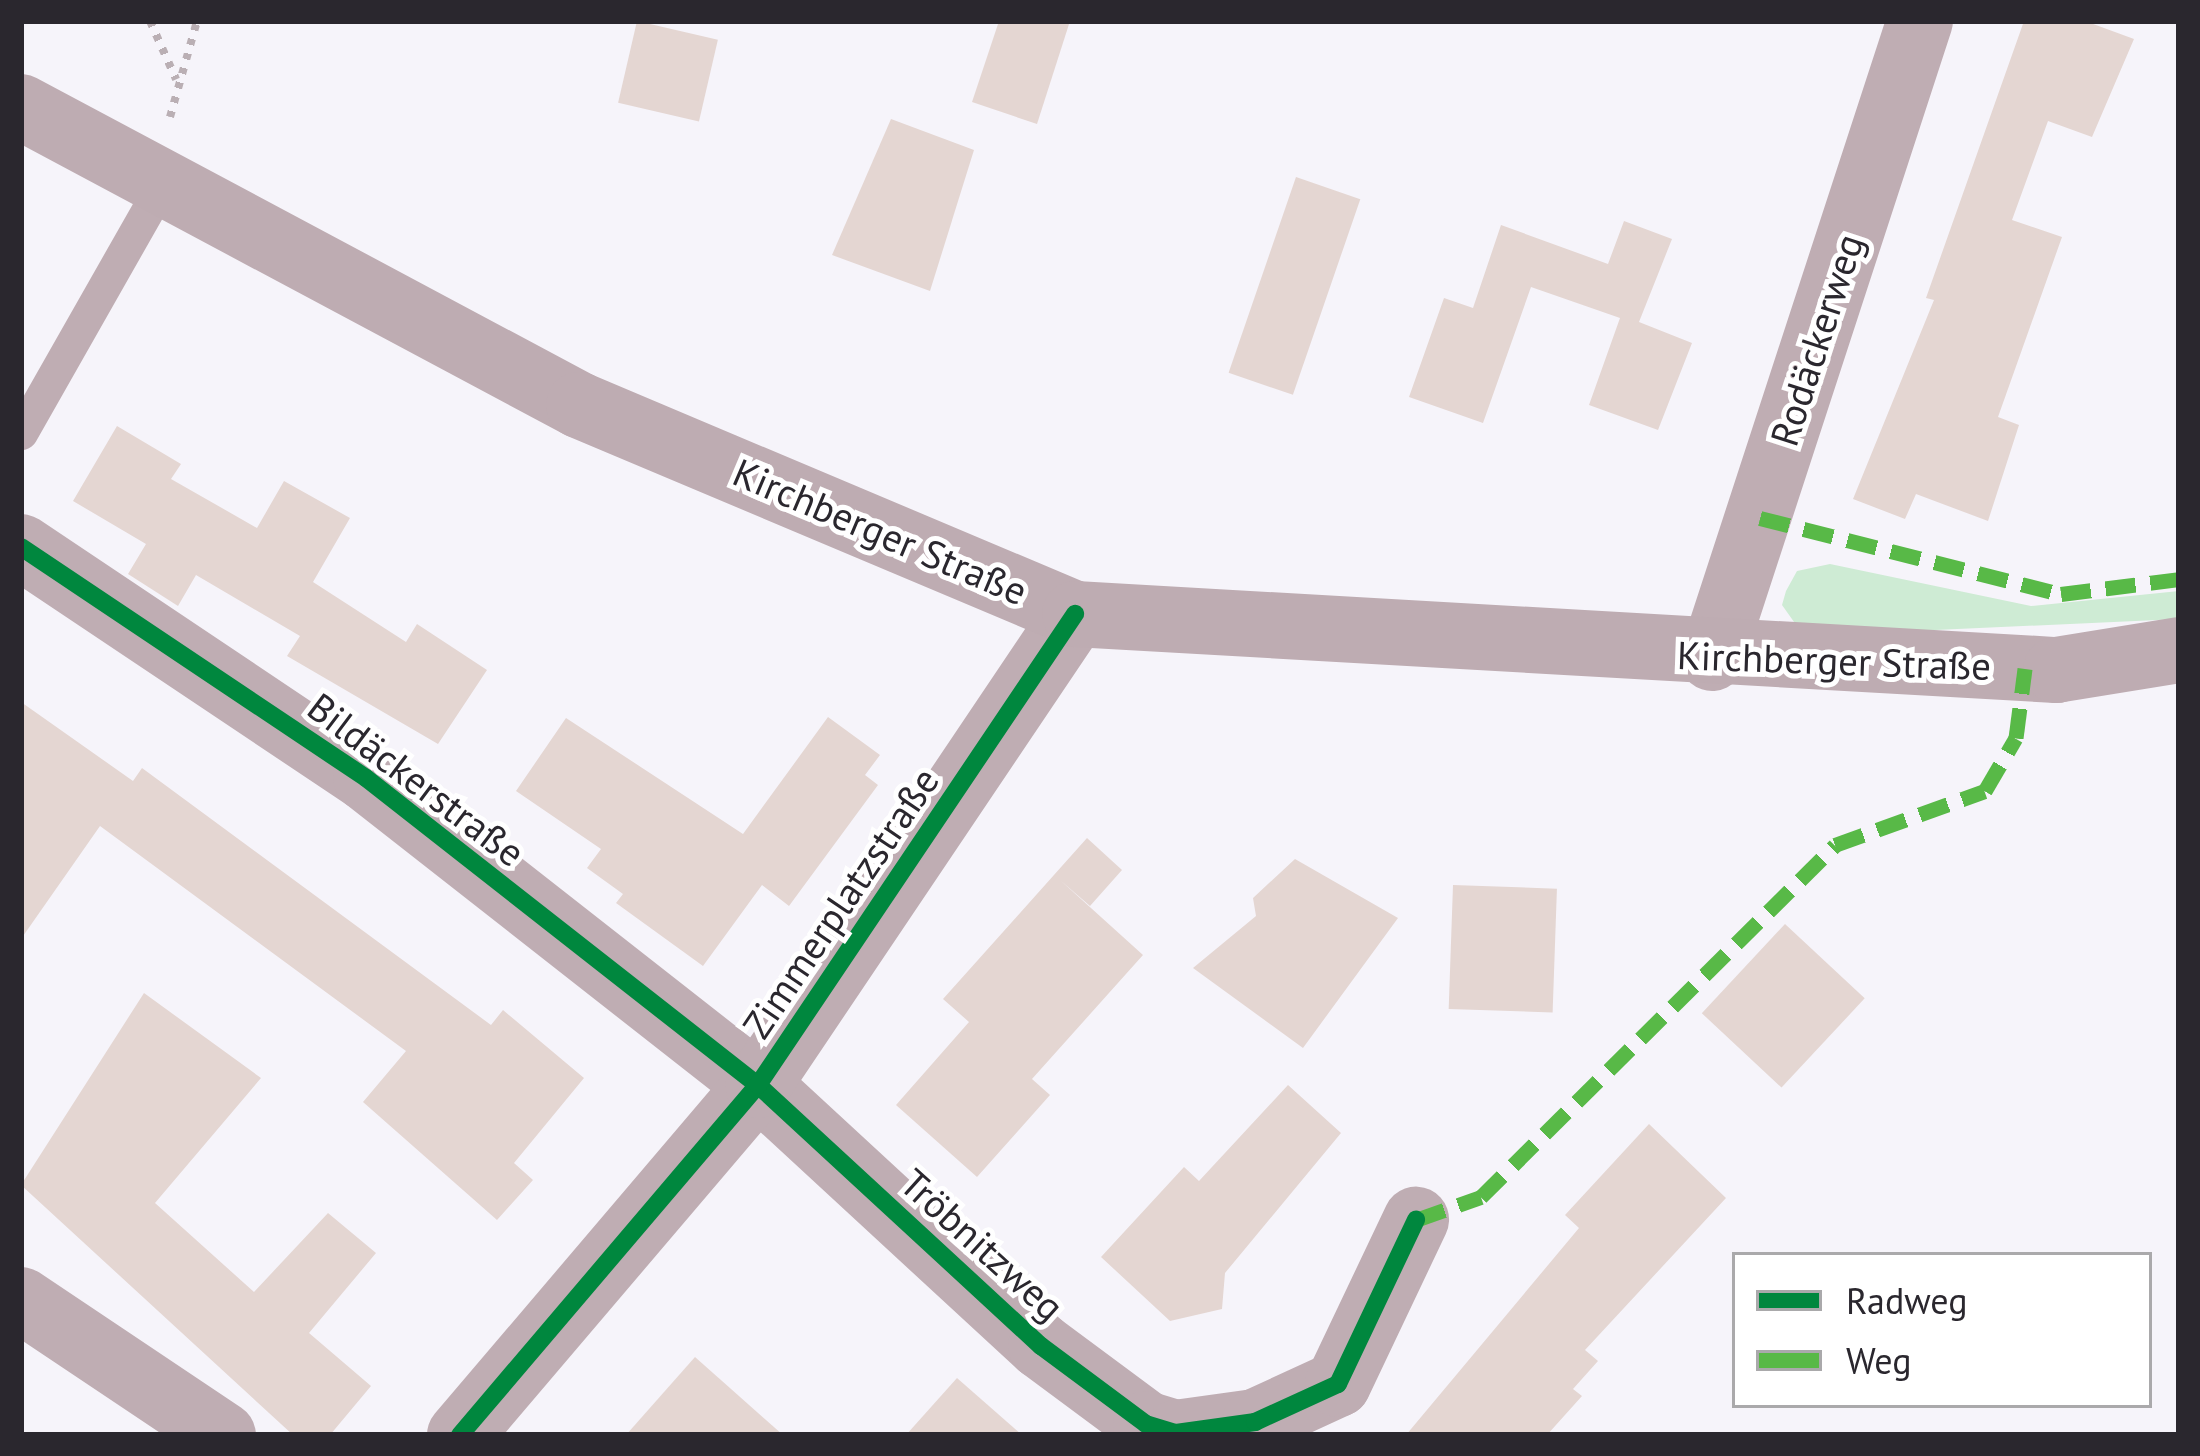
<!DOCTYPE html>
<meta charset="utf-8">
<style>
body{margin:0}
#map{position:relative;width:2200px;height:1456px;overflow:hidden;background:#f6f4fa;font-family:"PT Sans",sans-serif}
div>[style]{position:absolute}
.green>*{inset:0;background:#ceebd4}
.building>*{inset:0;background:#e4d6d2;transform-origin:0 0}
.path>*{height:8px;margin-top:-4px;transform-origin:0;background:repeating-linear-gradient(90deg,#baafb4 0 6px,transparent 0 15px)}
.lane>*{height:33px;margin:-16.5px;padding:0 16.5px;transform-origin:16.5px;border-radius:16.5px;background:#bfadb3}
.street>*{height:66px;margin:-33px;padding:0 33px;transform-origin:33px;border-radius:33px;background:#bfadb3}
.secondary>*{height:66px;margin:-33px;padding:0 33px;transform-origin:33px;border-radius:33px;background:#beacb2}
.quiet>*{height:15px;margin-top:-7.5px;transform-origin:0;background:repeating-linear-gradient(90deg,#58b947 0 30px,transparent 0 45px)}
.cycleway>*{height:18px;margin:-9px;padding:0 9px;transform-origin:9px;border-radius:9px;background:#00873e}
span{translate:-50% -50%;white-space:nowrap;text-align:center;line-height:1.15;-webkit-text-stroke:10px #fff;paint-order:stroke}
.street-label{font-size:39px;color:#2a272e}
.frame{position:absolute;inset:0;border:24px solid #2a272e;pointer-events:none}
.legend{position:absolute;left:1732px;top:1252px;width:420px;height:156px;box-sizing:border-box;background:#fff;border:3px solid #aaa9ab;margin:0;padding:15px 21px;list-style:none;font-size:36px;color:#2a272e}
.legend li{display:flex;align-items:center;gap:24px;height:60px}
.legend b{width:60px;border:3px solid #aaa9ab}
</style>
<div id="map">
<div class="green">
<i style="clip-path:polygon(1830px 564px,2031px 606px,2179px 591px,2179px 619px,1804px 636px,1782px 605px,1786px 591px,1797px 571px)"></i>
</div>
<div class="building">
<i style="left:637px;top:21px;width:83px;height:84px;rotate:13deg"></i>
<i style="clip-path:polygon(999px 21px,1070px 21px,1037px 124px,972px 102px)"></i>
<i style="clip-path:polygon(2024px 21px,2085px 21px,2134px 39px,2092px 137px,2048px 121px,2012px 220px,2062px 237px,1998px 417px,2019px 425px,1988px 521px,1916px 494px,1905px 519px,1853px 499px,1934px 300px,1926px 298px)"></i>
<i style="clip-path:polygon(891px 119px,974px 150px,930px 291px,832px 255px)"></i>
<i style="left:1296px;top:177px;width:68px;height:207px;rotate:19deg"></i>
<i style="clip-path:polygon(1624px 221px,1672px 239px,1639px 322px,1692px 343px,1658px 430px,1589px 405px,1620px 318px,1531px 287px,1483px 423px,1409px 397px,1444px 298px,1473px 308px,1501px 225px,1608px 264px)"></i>
<i style="clip-path:polygon(117px 426px,181px 464px,171px 479px,257px 528px,284px 481px,350px 518px,313px 582px,406px 642px,417px 624px,487px 670px,438px 744px,287px 656px,300px 636px,196px 575px,178px 606px,128px 574px,146px 544px,73px 501px)"></i>
<i style="clip-path:polygon(21px 702px,133px 781px,142px 768px,491px 1025px,503px 1010px,584px 1078px,514px 1163px,533px 1180px,497px 1220px,363px 1102px,406px 1051px,100px 826px,21px 939px)"></i>
<i style="clip-path:polygon(828px 717px,880px 755px,865px 775px,878px 785px,789px 906px,762px 885px,703px 966px,616px 903px,623px 894px,587px 868px,601px 849px,516px 791px,566px 718px,743px 834px)"></i>
<i style="clip-path:polygon(1087px 838px,1122px 870px,1090px 906px,1060px 880px,1143px 955px,1032px 1079px,1050px 1095px,977px 1177px,896px 1105px,969px 1022px,943px 999px)"></i>
<i style="clip-path:polygon(1295px 859px,1398px 918px,1303px 1048px,1193px 968px,1256px 916px,1253px 898px)"></i>
<i style="left:1453px;top:885px;width:104px;height:124px;rotate:2deg"></i>
<i style="left:1785px;top:924px;width:109px;height:122px;rotate:43deg"></i>
<i style="clip-path:polygon(144px 993px,261px 1078px,155px 1203px,254px 1292px,328px 1213px,376px 1253px,309px 1333px,371px 1386px,330px 1435px,293px 1435px,21px 1185px)"></i>
<i style="clip-path:polygon(1288px 1085px,1341px 1133px,1225px 1273px,1222px 1309px,1170px 1321px,1101px 1257px,1184px 1167px,1199px 1181px)"></i>
<i style="clip-path:polygon(1649px 1124px,1726px 1198px,1585px 1350px,1598px 1361px,1573px 1389px,1582px 1396px,1547px 1435px,1406px 1435px,1579px 1228px,1565px 1215px)"></i>
<i style="clip-path:polygon(695px 1357px,783px 1435px,626px 1435px)"></i>
<i style="clip-path:polygon(957px 1378px,1022px 1435px,906px 1435px)"></i>
</div>
<div class="path">
<i style="left:150px;top:21px;width:64px;rotate:65.9deg"></i>
<i style="left:170px;top:117px;width:100px;rotate:-74.3deg"></i>
</div>
<div class="lane">
<i style="left:21px;top:433px;width:282px;rotate:-60.4deg"></i>
</div>
<div class="street">
<i style="left:21px;top:547px;width:415px;rotate:33.8deg"></i>
<i style="left:366px;top:778px;width:498px;rotate:38.1deg"></i>
<i style="left:758px;top:1085px;width:385px;rotate:42.7deg"></i>
<i style="left:1041px;top:1346px;width:131px;rotate:36.6deg"></i>
<i style="left:1146px;top:1424px;width:31px;rotate:17deg"></i>
<i style="left:1176px;top:1433px;width:80px;rotate:-7.9deg"></i>
<i style="left:1255px;top:1422px;width:91px;rotate:-24.6deg"></i>
<i style="left:1338px;top:1384px;width:182px;rotate:-64.6deg"></i>
<i style="left:1712px;top:658px;width:670px;rotate:-71.92deg"></i>
<i style="left:21px;top:1300px;width:243px;rotate:33.8deg"></i>
<i style="left:460px;top:1435px;width:460px;rotate:-49.6deg"></i>
<i style="left:758px;top:1085px;width:568px;rotate:-56.06deg"></i>
</div>
<div class="secondary">
<i style="left:21px;top:107px;width:633px;rotate:28.1deg"></i>
<i style="left:579px;top:405px;width:538px;rotate:22.85deg"></i>
<i style="left:1075px;top:614px;width:983px;rotate:3.27deg"></i>
<i style="left:2056px;top:670px;width:125px;rotate:-9.2deg"></i>
</div>
<div class="quiet">
<i style="left:1760px;top:518px;width:310px;rotate:14.2deg"></i>
<i style="left:2061px;top:594px;width:119px;rotate:-7.2deg"></i>
<i style="left:1416px;top:1220px;width:69px;rotate:-19.5deg"></i>
<i style="left:1481px;top:1197px;width:499px;rotate:-44.8deg"></i>
<i style="left:1835px;top:845px;width:159px;rotate:-19.8deg"></i>
<i style="left:1985px;top:791px;width:61px;rotate:-59.7deg"></i>
<i style="left:2016px;top:738px;width:70px;rotate:-82.6deg"></i>
</div>
<div class="cycleway">
<i style="left:21px;top:547px;width:415px;rotate:33.8deg"></i>
<i style="left:366px;top:778px;width:498px;rotate:38.1deg"></i>
<i style="left:758px;top:1085px;width:385px;rotate:42.7deg"></i>
<i style="left:1041px;top:1346px;width:131px;rotate:36.6deg"></i>
<i style="left:1146px;top:1424px;width:31px;rotate:17deg"></i>
<i style="left:1176px;top:1433px;width:80px;rotate:-7.9deg"></i>
<i style="left:1255px;top:1422px;width:91px;rotate:-24.6deg"></i>
<i style="left:1338px;top:1384px;width:182px;rotate:-64.6deg"></i>
<i style="left:460px;top:1435px;width:460px;rotate:-49.6deg"></i>
<i style="left:758px;top:1085px;width:568px;rotate:-56.06deg"></i>
</div>
<div class="street-label">
<span style="left:1817px;top:340px;rotate:-72deg">Rodäckerweg</span>
<span style="left:880px;top:532px;rotate:23deg">Kirchberger Straße</span>
<span style="left:1834px;top:661px;rotate:2deg">Kirchberger Straße</span>
<span style="left:416px;top:780px;rotate:37deg">Bildäckerstraße</span>
<span style="left:841px;top:903px;rotate:-56deg">Zimmerplatzstraße</span>
<span style="left:982px;top:1245px;rotate:42deg">Tröbnitzweg</span>
</div>
<div class="frame"></div>
<ul class="legend">
<li><b style="height:15px;background:#00873e"></b>Radweg</li>
<li><b style="height:15px;background:#58b947"></b>Weg</li>
</ul>
</div>
